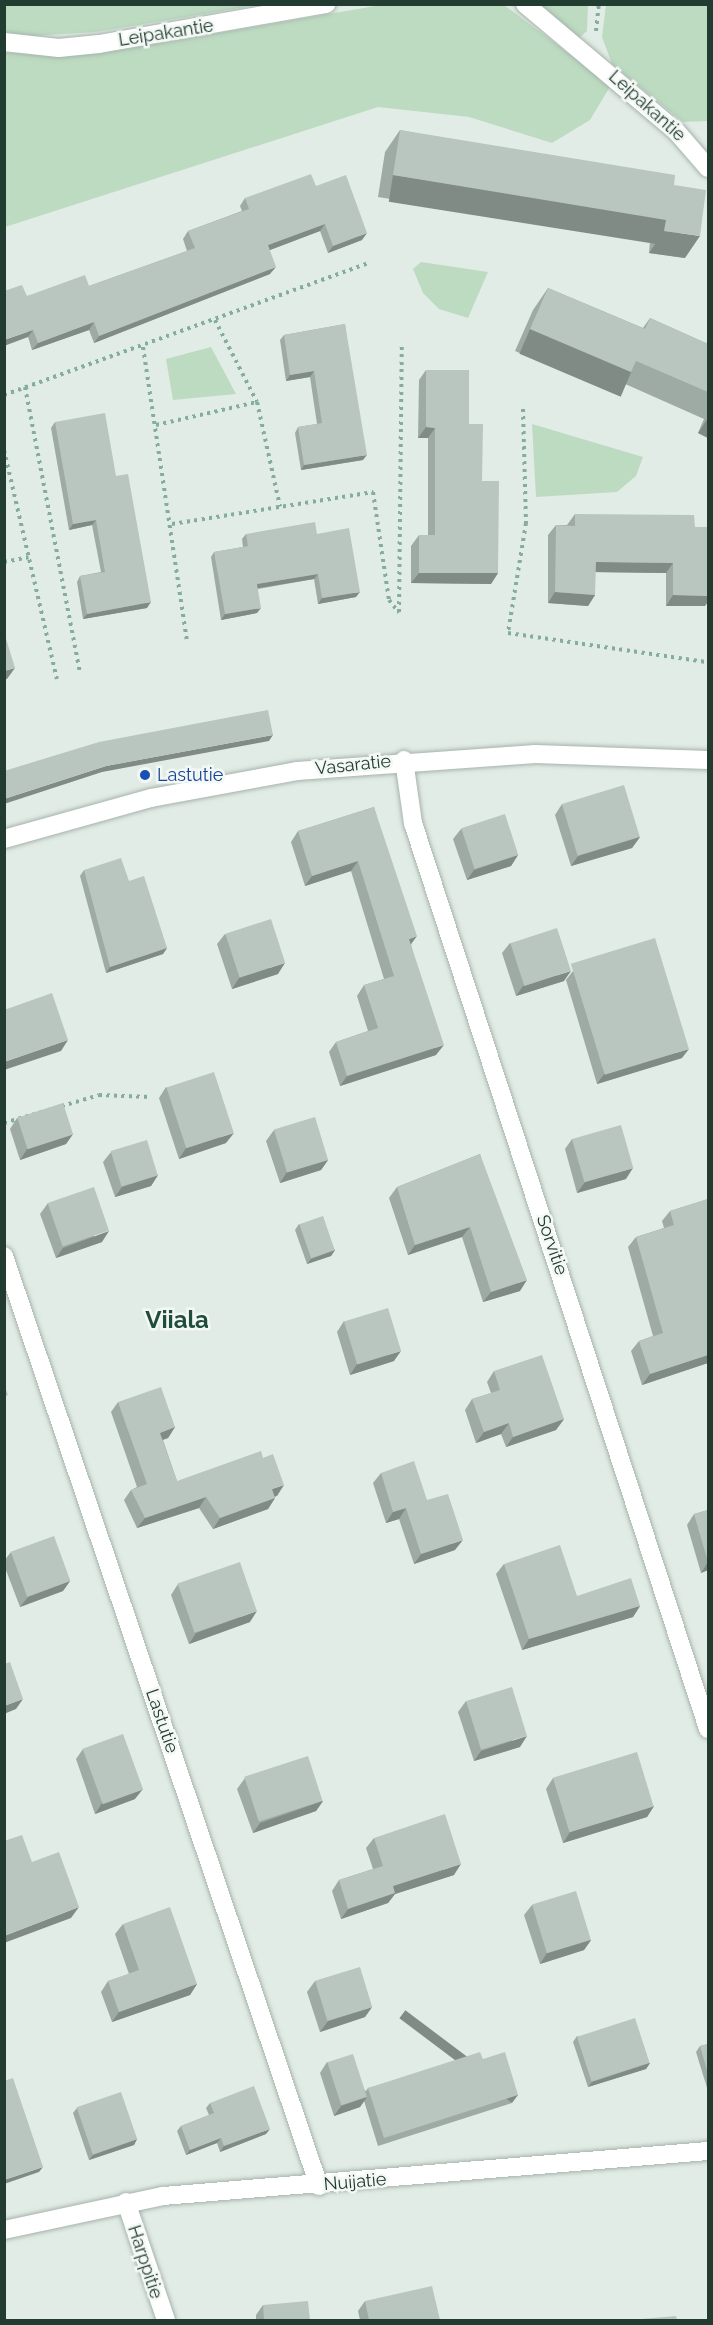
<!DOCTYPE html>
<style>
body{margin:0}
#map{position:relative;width:713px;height:2325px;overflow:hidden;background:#e2ece6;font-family:Raleway,sans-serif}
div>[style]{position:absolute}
.green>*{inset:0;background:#bddbc1}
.path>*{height:4px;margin-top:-2px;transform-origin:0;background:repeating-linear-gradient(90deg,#85ad9c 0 3px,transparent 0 7.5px)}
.roads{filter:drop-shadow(0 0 2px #a5b4ac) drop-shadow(0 0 2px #a5b4ac)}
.minor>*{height:18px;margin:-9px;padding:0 9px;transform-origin:9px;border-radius:9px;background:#fff}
.wall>*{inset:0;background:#9eaaa4}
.shaded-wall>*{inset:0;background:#818b86;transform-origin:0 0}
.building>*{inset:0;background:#b8c6bf;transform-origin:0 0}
.dots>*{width:16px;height:16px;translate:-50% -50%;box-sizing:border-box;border:3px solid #f3f8f5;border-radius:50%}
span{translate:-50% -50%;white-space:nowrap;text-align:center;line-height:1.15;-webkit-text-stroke:5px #f3f8f5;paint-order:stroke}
.street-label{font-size:18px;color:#233c32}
.transit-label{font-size:18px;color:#164399}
.left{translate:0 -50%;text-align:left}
.district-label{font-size:24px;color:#204d3d;font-weight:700}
.frame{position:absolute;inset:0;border:6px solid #233c32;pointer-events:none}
</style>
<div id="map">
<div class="green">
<i style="clip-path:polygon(5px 4px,257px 4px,257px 5px,96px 32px,31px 36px,5px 32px)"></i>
<i style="clip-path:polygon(381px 5px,504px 5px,611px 85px,590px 120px,552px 143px,469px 117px,378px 107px,5px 227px,4px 53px,103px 53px)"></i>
<i style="clip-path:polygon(536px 5px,588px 5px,587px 31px,579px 38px)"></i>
<i style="clip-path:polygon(606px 5px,708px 5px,708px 121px,683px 122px,612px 64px,602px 37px)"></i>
<i style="clip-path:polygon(421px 262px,488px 272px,468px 318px,439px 309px,423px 293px,413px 269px)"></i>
<i style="clip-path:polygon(211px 347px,236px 394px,173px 400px,166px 359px)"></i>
<i style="clip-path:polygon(532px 424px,643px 457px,636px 476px,617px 492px,536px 497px)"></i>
</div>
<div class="path">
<i style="left:596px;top:31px;width:27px;rotate:-84deg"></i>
<i style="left:215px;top:320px;width:92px;rotate:62.9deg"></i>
<i style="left:257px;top:402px;width:107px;rotate:77.6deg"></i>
<i style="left:143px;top:347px;width:298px;rotate:81.5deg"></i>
<i style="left:25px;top:387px;width:290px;rotate:79.1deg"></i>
<i style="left:4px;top:395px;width:388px;rotate:-19.9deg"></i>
<i style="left:523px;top:409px;width:114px;rotate:88.5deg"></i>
<i style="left:526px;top:523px;width:111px;rotate:99.3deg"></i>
<i style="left:508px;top:633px;width:202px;rotate:8.3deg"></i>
<i style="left:156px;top:425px;width:104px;rotate:-12.8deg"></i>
<i style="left:4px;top:450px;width:235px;rotate:77deg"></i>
<i style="left:172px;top:524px;width:204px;rotate:-9deg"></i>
<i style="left:373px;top:492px;width:109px;rotate:81.6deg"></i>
<i style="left:389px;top:600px;width:16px;rotate:52deg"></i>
<i style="left:4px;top:562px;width:25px;rotate:-11deg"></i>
<i style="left:399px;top:612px;width:268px;rotate:-89.4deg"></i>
<i style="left:4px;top:1123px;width:99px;rotate:-16.4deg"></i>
<i style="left:99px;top:1095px;width:51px;rotate:2.2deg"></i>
</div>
<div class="roads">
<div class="minor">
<i style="left:525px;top:4px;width:197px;rotate:40.1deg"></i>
<i style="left:676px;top:131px;width:49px;rotate:49.1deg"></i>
<i style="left:4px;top:42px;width:55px;rotate:6.2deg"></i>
<i style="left:59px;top:48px;width:40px;rotate:-5.7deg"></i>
<i style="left:99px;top:44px;width:231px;rotate:-10deg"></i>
<i style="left:404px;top:760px;width:64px;rotate:81.9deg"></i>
<i style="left:413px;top:823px;width:953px;rotate:71.96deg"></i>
<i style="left:4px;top:839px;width:153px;rotate:-15.6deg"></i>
<i style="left:151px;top:798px;width:148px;rotate:-10.5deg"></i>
<i style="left:297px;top:771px;width:239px;rotate:-4.1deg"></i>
<i style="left:535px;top:754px;width:173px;rotate:2deg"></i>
<i style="left:4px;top:1256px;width:982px;rotate:71.29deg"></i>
<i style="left:126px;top:2202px;width:125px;rotate:71.3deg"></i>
<i style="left:4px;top:2230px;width:163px;rotate:-12.1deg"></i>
<i style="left:163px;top:2196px;width:547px;rotate:-4.72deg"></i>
</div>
</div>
<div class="wall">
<i style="clip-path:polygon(400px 130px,674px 185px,685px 258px,649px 253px,650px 241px,378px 197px,385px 152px)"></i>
<i style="clip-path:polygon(316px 186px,362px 240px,328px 253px,320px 231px,270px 250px,270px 274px,94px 343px,89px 330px,32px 350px,28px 337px,27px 296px,89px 286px,187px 251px,183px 239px,188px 231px,242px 211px,240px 206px,245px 198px)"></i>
<i style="clip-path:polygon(548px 288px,643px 328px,650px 318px,708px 344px,708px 438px,698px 433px,704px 419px,623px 383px,616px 394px,515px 351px,533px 310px)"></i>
<i style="clip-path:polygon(345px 324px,363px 460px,301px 470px,295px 433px,298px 427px,317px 424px,310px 377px,286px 381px,280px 340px,284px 335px)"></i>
<i style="clip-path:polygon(426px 370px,469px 424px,482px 481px,498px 573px,491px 584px,411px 583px,411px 546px,419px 535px,428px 535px,428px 438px,418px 438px,419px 380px)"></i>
<i style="clip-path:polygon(55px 422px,116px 476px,147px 608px,83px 619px,77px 582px,80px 576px,101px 572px,92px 525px,69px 530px,51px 428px)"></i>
<i style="clip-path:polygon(575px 514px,695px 527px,705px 606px,666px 606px,666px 573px,595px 572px,595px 595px,588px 606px,548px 603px,548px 535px,556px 525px,567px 525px)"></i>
<i style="clip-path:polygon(246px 534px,317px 534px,356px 597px,318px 604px,314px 579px,258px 589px,257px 613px,221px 620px,211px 557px,214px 552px,243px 547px,242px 539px)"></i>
<i style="clip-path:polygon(562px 804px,640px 837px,632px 848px,571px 866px,555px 815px)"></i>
<i style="clip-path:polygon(374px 807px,411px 944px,436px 1055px,340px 1086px,329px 1052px,336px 1042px,368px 1031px,357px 996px,364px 985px,384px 979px,351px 871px,305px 886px,291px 842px,298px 831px)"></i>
<i style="clip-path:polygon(461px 829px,518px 855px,511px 866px,467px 880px,453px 839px)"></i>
<i style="clip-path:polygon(84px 870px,129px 881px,167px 948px,163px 954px,106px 973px,80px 876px)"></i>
<i style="clip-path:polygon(225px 934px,278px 974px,232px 989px,217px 944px)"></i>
<i style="clip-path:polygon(510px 943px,564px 981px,516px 996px,502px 953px)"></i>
<i style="clip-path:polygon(573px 971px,682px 1058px,597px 1084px,566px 980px)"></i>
<i style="clip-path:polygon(166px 1087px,226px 1143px,179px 1159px,159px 1098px)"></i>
<i style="clip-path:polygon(17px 1118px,73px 1134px,66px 1144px,20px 1160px,10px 1129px)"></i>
<i style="clip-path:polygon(274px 1130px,328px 1160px,321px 1170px,280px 1183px,266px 1141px)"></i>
<i style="clip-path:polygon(572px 1139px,626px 1179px,577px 1193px,565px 1149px)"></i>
<i style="clip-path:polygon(111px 1152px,158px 1175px,151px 1186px,115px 1197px,103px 1162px)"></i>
<i style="clip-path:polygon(480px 1154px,520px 1291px,483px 1302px,462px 1237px,408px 1255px,389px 1198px,397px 1187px)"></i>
<i style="clip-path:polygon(708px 1199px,708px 1363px,642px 1385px,631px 1351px,639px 1341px,653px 1336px,628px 1247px,636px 1237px,664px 1228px,662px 1221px,670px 1211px)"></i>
<i style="clip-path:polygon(48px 1203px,102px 1242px,56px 1258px,40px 1214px)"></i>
<i style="clip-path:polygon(299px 1224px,335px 1250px,331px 1256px,307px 1264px,295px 1230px)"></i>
<i style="clip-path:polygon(344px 1321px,394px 1361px,350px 1375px,337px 1332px)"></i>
<i style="clip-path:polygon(494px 1371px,564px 1419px,556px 1430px,506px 1447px,501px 1434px,476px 1443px,465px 1410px,472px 1399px,491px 1393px,487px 1382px)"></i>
<i style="clip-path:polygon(118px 1402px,175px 1427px,168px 1438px,163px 1440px,177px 1481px,277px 1496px,275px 1496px,275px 1498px,268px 1509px,213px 1529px,199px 1508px,137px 1528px,124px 1500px,131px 1490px,137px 1487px,111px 1412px)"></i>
<i style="clip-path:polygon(381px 1473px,427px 1500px,455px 1550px,414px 1564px,399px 1519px,386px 1523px,373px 1483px)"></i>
<i style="clip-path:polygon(708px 1510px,708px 1570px,701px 1573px,687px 1525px,694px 1514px)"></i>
<i style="clip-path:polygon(11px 1552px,70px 1581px,63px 1591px,20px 1607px,4px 1565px,4px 1561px)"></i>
<i style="clip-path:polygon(504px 1564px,577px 1596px,640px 1606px,633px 1617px,522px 1650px,496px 1574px)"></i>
<i style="clip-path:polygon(178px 1584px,250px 1622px,189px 1644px,171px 1595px)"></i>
<i style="clip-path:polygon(466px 1701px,520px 1747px,474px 1761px,458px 1712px)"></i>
<i style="clip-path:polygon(83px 1749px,135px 1799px,95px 1814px,76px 1759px)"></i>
<i style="clip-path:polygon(245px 1778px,323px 1801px,316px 1811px,253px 1833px,237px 1789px)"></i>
<i style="clip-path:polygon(553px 1778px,654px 1806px,647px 1817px,563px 1843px,546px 1789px)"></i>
<i style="clip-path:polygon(374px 1838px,454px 1875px,395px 1894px,388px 1903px,341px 1919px,332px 1891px,339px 1880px,373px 1869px,366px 1848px)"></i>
<i style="clip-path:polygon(532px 1905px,591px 1940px,584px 1950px,540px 1964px,524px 1915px)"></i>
<i style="clip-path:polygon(123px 1924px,197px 1984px,190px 1995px,112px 2022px,101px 1992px,108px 1981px,129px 1974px,115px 1934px)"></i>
<i style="clip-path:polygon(315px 1981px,372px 2007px,365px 2017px,320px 2032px,307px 1992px)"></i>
<i style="clip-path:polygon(577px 2036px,650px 2063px,646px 2069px,588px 2087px,573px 2042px)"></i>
<i style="clip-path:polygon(708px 2044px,708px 2091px,696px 2052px,700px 2046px)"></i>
<i style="clip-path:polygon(483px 2059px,512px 2103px,378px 2146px,364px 2101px,360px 2107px,334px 2116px,320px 2073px,327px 2062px,366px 2091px,368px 2088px)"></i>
<i style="clip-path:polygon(210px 2103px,266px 2134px,220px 2152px,217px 2143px,186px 2155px,177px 2131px,181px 2126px,209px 2115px,206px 2108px)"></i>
<i style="clip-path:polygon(77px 2108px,137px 2139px,134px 2145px,89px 2160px,73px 2113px)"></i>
<i style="clip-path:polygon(365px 2301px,440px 2320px,360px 2320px,358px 2311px)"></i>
<i style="clip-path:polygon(263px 2305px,310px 2320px,256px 2320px,256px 2315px)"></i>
</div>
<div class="shaded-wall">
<i style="left:393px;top:175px;width:277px;height:27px;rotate:9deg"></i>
<i style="clip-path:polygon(325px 224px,320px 231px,262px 253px,268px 245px)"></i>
<i style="clip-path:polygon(664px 231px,700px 236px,685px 258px,649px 253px)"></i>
<i style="clip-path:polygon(367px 233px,362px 240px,328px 253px,333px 246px)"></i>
<i style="clip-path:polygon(276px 267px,270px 274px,94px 343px,99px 336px)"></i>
<i style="clip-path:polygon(94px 322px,89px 330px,32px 350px,38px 343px)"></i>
<i style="left:530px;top:329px;width:110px;height:27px;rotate:23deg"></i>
<i style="clip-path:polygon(33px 330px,28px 337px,4px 346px,4px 340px)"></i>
<i style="clip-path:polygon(314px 371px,310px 377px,286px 381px,290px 375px)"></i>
<i style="clip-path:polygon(708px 418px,708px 438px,698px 433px)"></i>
<i style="clip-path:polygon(426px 427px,435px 428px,428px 438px,418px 438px)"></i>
<i style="clip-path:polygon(367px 455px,363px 460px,301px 470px,304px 465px)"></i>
<i style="clip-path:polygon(96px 520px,92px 525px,69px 530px,73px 524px)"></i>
<i style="clip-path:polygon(596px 562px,673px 563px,666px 573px,588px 572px)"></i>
<i style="clip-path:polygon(419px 573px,498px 573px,491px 584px,411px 583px)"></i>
<i style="clip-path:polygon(318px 574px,314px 579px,253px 589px,257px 584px)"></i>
<i style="clip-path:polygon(360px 592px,356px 597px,318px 604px,322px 598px)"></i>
<i style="clip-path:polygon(555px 592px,595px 595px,588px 606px,548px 603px)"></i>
<i style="clip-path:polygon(673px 595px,708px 596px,708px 602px,705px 606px,666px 606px)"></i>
<i style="clip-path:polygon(151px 602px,147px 608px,83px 619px,87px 614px)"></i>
<i style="clip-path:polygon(261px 608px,257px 613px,221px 620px,225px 614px)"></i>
<i style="clip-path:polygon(15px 668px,7px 679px,4px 679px,4px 671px)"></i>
<i style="clip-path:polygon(273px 735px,269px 741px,102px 772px,4px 804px,4px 799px,106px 766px)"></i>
<i style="clip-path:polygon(640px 837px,632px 848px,571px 866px,578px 856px)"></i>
<i style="clip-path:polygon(518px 855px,511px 866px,467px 880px,474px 870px)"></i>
<i style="clip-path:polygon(358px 861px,351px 871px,305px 886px,312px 876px)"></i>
<i style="clip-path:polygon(417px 936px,409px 947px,409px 939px)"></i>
<i style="clip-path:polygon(167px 948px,163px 954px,106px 973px,110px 967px)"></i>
<i style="clip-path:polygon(285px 963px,278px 974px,232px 989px,239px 978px)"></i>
<i style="clip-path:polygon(571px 971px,564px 981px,516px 996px,523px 986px)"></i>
<i style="clip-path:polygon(68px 1040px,61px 1051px,4px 1070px,4px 1062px)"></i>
<i style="clip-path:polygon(444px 1045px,436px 1055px,340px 1086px,347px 1076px)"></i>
<i style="clip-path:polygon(689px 1049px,682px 1058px,597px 1084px,604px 1074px)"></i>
<i style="clip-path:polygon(234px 1133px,226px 1143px,179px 1159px,186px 1148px)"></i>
<i style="clip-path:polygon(73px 1134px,66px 1144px,20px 1160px,27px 1149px)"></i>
<i style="clip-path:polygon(328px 1160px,321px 1170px,280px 1183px,287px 1172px)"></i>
<i style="clip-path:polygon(633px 1168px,626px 1179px,577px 1193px,585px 1182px)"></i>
<i style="clip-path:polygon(158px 1175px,151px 1186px,115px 1197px,122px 1187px)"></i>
<i style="clip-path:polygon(470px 1227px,462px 1237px,408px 1255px,415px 1245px)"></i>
<i style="clip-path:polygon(109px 1231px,102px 1242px,56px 1258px,63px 1248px)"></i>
<i style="clip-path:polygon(335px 1250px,331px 1256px,307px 1264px,311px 1259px)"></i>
<i style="clip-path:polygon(527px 1280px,520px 1291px,483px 1302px,491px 1292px)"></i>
<i style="clip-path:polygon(401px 1351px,394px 1361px,350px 1375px,357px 1364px)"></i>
<i style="clip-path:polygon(708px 1355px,708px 1363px,642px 1385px,650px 1374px)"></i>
<i style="clip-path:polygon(564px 1419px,556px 1430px,506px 1447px,513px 1437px)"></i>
<i style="clip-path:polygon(509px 1423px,501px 1434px,476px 1443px,484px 1432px)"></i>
<i style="clip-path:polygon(175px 1427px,168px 1438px,153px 1443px,160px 1433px)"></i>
<i style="clip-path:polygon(284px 1485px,277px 1496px,265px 1500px,272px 1489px)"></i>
<i style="clip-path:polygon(206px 1497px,199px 1508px,137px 1528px,145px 1518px)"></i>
<i style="clip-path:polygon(275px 1498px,268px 1509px,213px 1529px,220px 1518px)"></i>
<i style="clip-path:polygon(406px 1508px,399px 1519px,386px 1523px,393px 1512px)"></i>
<i style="clip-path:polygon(463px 1540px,455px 1550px,414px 1564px,421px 1554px)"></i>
<i style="clip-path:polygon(708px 1562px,708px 1570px,701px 1573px)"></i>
<i style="clip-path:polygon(70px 1581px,63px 1591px,20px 1607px,28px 1597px)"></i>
<i style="clip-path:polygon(640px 1606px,633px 1617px,522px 1650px,529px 1639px)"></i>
<i style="clip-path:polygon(257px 1611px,250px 1622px,189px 1644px,196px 1633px)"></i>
<i style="clip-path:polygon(23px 1699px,16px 1709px,4px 1714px,4px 1706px)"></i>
<i style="clip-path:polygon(527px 1736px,520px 1747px,474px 1761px,481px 1751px)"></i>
<i style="clip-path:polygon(143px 1789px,135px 1799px,95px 1814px,102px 1803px)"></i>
<i style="clip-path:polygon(323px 1801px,316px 1811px,253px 1833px,260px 1823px)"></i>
<i style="clip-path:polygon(654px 1806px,647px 1817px,563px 1843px,570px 1832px)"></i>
<i style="clip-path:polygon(461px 1864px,454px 1875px,395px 1894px,388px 1903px,341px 1919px,348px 1909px,393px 1886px)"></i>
<i style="clip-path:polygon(79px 1907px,71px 1918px,4px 1943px,4px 1936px)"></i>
<i style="clip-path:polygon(591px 1940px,584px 1950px,540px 1964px,547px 1953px)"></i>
<i style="clip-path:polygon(197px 1984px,190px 1995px,112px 2022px,119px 2012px)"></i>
<i style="clip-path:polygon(372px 2007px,365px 2017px,320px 2032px,328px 2021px)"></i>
<i style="clip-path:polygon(650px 2063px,646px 2069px,588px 2087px,592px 2082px)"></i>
<i style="left:518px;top:2095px;width:10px;height:141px;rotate:127deg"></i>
<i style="clip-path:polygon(367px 2097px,360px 2107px,334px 2116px,341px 2106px)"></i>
<i style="clip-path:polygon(270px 2129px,266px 2134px,220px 2152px,224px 2146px)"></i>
<i style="clip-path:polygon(221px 2138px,217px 2143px,186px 2155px,190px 2150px)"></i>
<i style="clip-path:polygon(137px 2139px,134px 2145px,89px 2160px,93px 2155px)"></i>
<i style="clip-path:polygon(43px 2167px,39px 2172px,4px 2184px,4px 2180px)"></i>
</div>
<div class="building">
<i style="clip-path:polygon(400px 130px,675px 175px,674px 185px,706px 190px,700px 236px,664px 231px,666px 220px,393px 175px)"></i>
<i style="clip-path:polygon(311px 174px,316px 186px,346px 175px,367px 233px,333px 246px,325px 224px,268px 245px,276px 267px,99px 336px,94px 322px,38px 343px,33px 330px,4px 340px,4px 291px,22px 285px,27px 296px,85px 275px,89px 286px,195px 248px,188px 231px,249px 209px,245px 198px)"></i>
<i style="clip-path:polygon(548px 288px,645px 329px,650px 318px,708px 344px,708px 392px,636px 361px,631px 372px,530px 329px)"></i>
<i style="clip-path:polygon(345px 324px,367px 455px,304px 465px,298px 427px,322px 423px,314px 371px,290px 375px,284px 335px)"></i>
<i style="clip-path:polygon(426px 370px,469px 370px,469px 424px,483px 424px,482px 481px,499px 481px,498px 573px,419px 573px,419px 535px,435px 535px,435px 428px,426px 427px)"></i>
<i style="clip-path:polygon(105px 413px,116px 476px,128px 474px,151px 602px,87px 614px,80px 576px,105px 572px,96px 520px,73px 524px,55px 422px)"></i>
<i style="clip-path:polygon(575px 514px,694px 515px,695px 527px,708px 527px,708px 596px,673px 595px,673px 563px,596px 562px,595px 595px,555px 592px,556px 525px,575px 526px)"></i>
<i style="clip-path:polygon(315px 522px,317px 534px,349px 528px,360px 592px,322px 598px,318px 574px,257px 584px,261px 608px,225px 614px,214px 552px,248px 546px,246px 534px)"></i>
<i style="clip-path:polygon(4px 632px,15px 668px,4px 671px)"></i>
<i style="clip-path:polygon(268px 710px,273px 735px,106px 766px,4px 799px,4px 771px,99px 742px)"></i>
<i style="left:624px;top:785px;width:54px;height:65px;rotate:73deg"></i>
<i style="clip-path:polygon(374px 807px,417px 936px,409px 939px,444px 1045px,347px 1076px,336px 1042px,378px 1028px,364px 985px,394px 976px,358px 861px,312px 876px,298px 831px)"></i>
<i style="left:505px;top:814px;width:43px;height:46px;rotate:72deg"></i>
<i style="clip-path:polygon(121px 858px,129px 881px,144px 876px,167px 948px,110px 967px,84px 870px)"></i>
<i style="left:271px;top:919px;width:46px;height:48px;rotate:72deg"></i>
<i style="left:557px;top:928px;width:45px;height:49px;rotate:72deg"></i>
<i style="left:655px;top:938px;width:116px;height:88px;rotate:73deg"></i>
<i style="clip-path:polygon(52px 993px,68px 1040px,4px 1062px,4px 1010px)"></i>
<i style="left:214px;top:1072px;width:64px;height:50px;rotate:72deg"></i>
<i style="left:63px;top:1103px;width:33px;height:48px;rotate:72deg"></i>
<i style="left:315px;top:1117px;width:45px;height:43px;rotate:73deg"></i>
<i style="left:621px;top:1125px;width:45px;height:51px;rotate:74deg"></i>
<i style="left:147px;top:1140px;width:37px;height:38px;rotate:73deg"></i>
<i style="clip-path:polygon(480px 1154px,527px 1280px,491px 1292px,470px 1227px,415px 1245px,397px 1187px)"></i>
<i style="left:94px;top:1187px;width:46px;height:49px;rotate:71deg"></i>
<i style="clip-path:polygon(708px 1199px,708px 1355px,650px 1374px,639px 1341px,663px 1333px,636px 1237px,674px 1225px,670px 1211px)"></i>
<i style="left:323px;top:1216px;width:36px;height:25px;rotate:71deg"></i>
<i style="left:388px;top:1308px;width:45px;height:46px;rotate:73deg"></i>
<i style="clip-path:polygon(542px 1355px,564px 1419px,513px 1437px,509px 1423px,484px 1432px,472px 1399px,500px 1390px,494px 1371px)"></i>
<i style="clip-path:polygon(4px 1384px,8px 1395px,4px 1397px)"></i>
<i style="clip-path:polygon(161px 1387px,175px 1427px,160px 1433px,177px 1481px,261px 1451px,263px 1458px,273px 1454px,284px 1485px,272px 1489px,275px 1498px,220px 1518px,206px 1497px,145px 1518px,131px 1490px,147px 1484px,118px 1402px)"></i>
<i style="clip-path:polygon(414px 1461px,427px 1500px,448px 1494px,463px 1540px,421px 1554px,406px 1508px,393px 1512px,381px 1473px)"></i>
<i style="clip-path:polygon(708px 1510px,708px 1562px,694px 1514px)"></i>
<i style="left:54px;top:1536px;width:48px;height:46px;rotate:70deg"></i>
<i style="clip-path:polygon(560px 1545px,577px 1596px,631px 1578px,640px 1606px,529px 1639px,504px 1564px)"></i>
<i style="left:240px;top:1562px;width:52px;height:66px;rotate:71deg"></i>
<i style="clip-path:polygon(10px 1662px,23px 1699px,4px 1706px,4px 1664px)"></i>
<i style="left:512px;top:1687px;width:51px;height:48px;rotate:73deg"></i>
<i style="left:123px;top:1734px;width:59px;height:43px;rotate:70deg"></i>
<i style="left:637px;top:1752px;width:57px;height:88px;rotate:73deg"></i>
<i style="left:308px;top:1756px;width:47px;height:67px;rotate:72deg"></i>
<i style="clip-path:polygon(445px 1814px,461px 1864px,393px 1886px,395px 1893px,348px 1909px,339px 1880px,383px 1866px,374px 1838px)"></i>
<i style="clip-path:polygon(22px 1835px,32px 1862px,59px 1852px,79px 1907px,4px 1936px,4px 1841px)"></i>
<i style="left:576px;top:1891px;width:51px;height:46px;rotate:73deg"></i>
<i style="clip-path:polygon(170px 1907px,197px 1984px,119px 2012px,108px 1981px,139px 1970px,123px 1924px)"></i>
<i style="left:360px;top:1967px;width:42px;height:47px;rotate:73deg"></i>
<i style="left:635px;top:2018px;width:47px;height:61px;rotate:72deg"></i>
<i style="clip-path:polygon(708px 2044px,708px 2074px,700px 2046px)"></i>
<i style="clip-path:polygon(480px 2052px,483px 2059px,505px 2052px,518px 2095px,384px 2138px,368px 2088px)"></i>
<i style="left:353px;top:2054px;width:45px;height:27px;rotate:72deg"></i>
<i style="clip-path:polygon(13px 2078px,43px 2167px,4px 2180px,4px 2081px)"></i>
<i style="clip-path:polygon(254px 2086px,270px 2129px,224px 2146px,221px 2138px,190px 2150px,181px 2126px,214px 2113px,210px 2103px)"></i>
<i style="left:121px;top:2092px;width:50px;height:47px;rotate:71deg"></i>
<i style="clip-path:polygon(432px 2286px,440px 2320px,369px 2320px,365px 2301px)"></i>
<i style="clip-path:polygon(308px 2301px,310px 2320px,264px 2320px,263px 2305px)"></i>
<i style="clip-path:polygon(676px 2316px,677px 2320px,630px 2320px)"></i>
</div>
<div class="dots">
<i style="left:145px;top:775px;background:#1a4fb4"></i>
</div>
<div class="street-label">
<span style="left:166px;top:33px;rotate:-9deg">Leipakantie</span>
<span style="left:647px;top:106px;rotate:42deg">Leipakantie</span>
<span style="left:353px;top:765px;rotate:-6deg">Vasaratie</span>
<span style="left:552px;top:1245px;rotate:71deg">Sorvitie</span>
<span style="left:162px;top:1721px;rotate:71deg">Lastutie</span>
<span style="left:355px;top:2182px;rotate:-5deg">Nuijatie</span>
<span style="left:145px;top:2262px;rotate:72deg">Harppitie</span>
</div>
<div class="transit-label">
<span class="left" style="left:157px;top:775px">Lastutie</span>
</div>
<div class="district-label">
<span style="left:177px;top:1320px">Viiala</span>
</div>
<div class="frame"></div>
</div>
